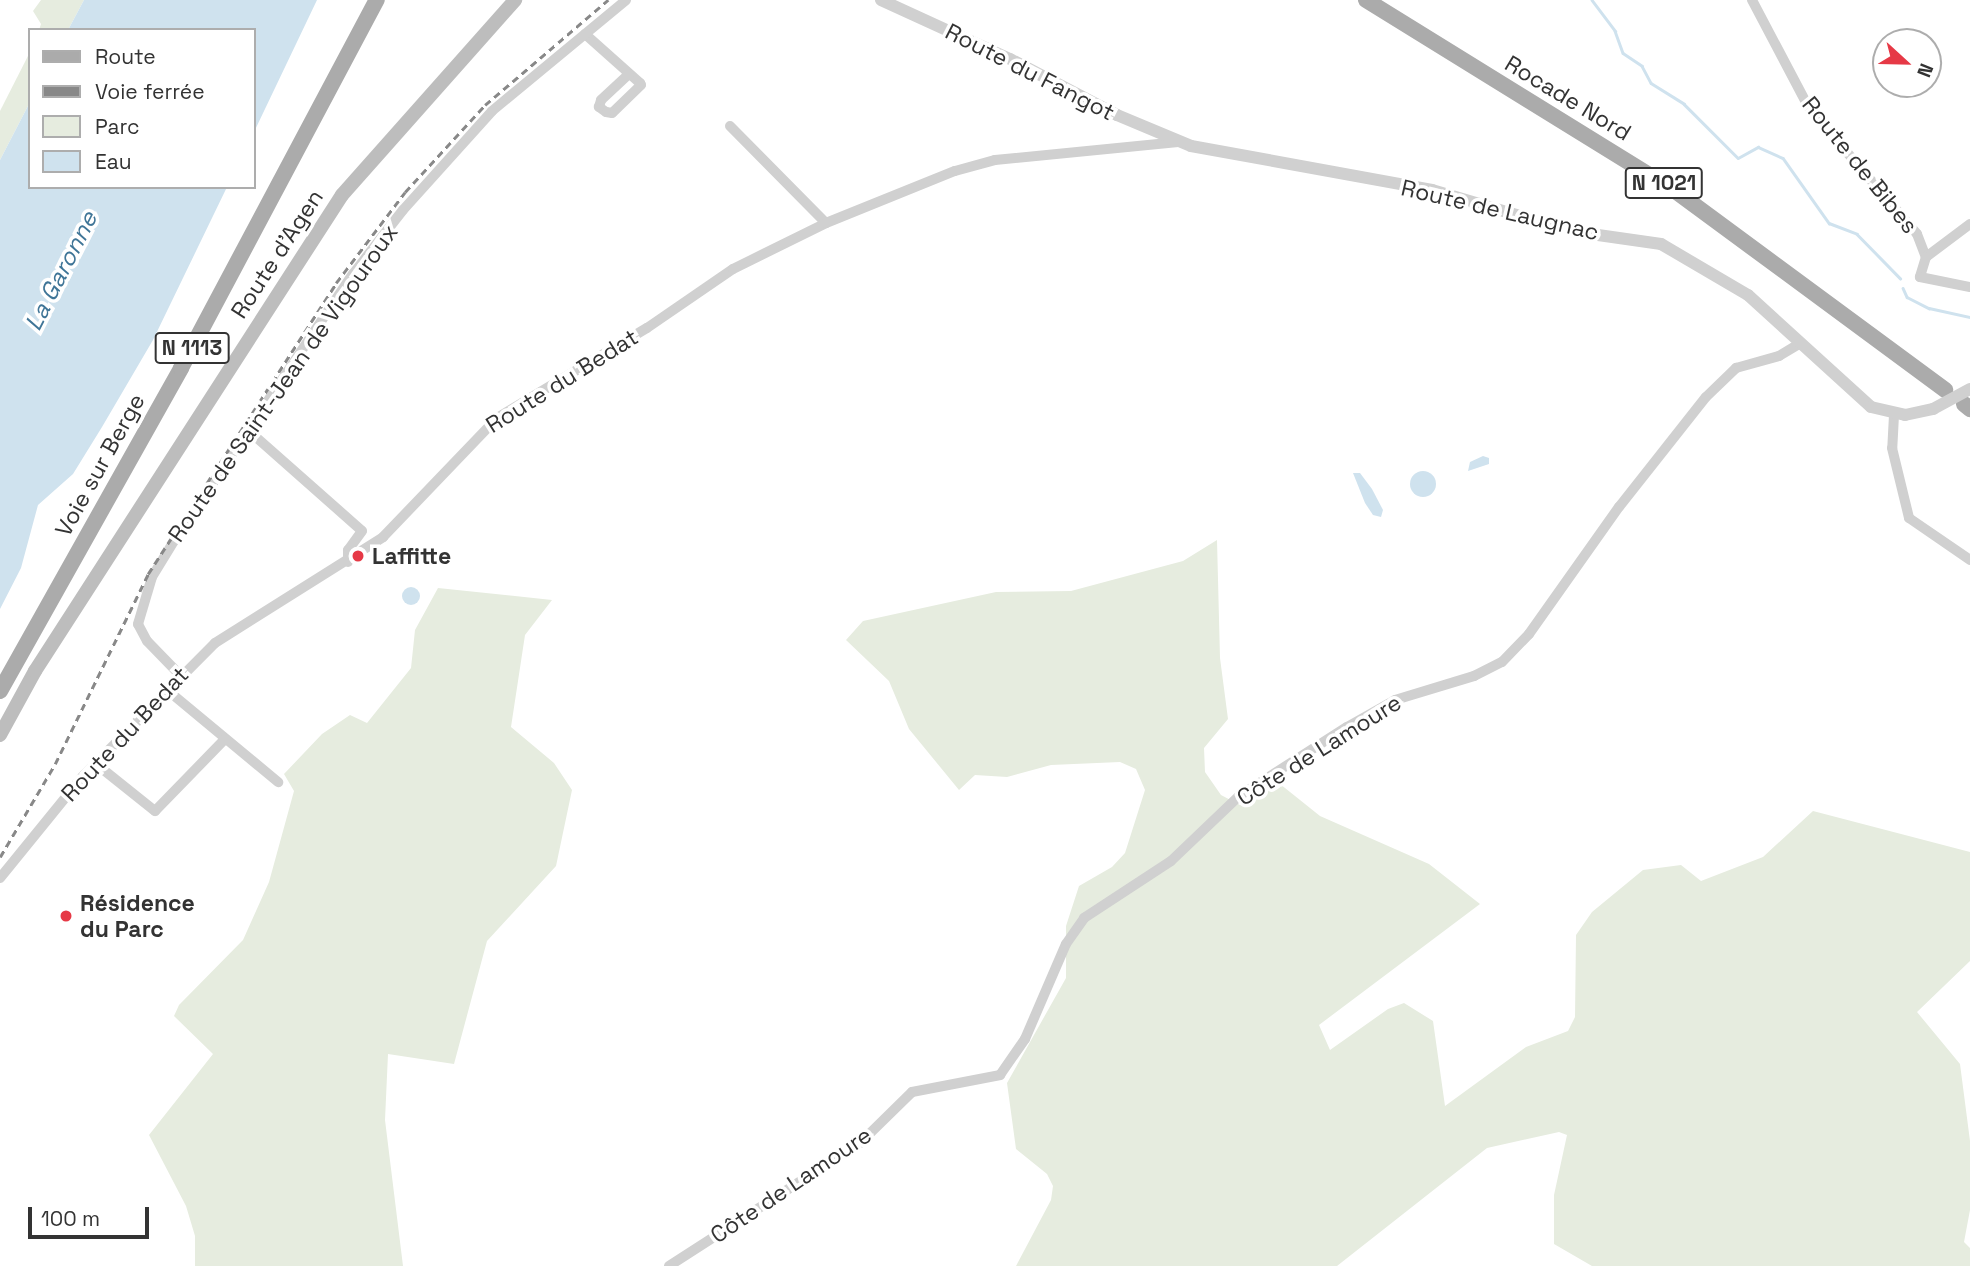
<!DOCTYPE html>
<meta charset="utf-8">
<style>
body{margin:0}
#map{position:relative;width:1970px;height:1266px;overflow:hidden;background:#fff;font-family:"Space Grotesk",sans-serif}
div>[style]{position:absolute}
.green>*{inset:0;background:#e6ecdf}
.water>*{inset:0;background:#cfe2ee}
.round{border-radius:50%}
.stream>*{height:2.5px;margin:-1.25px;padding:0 1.25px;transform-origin:1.25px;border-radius:1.25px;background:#cfe2ee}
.minor>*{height:10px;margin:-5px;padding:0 5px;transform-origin:5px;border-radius:5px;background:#d0d0d0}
.tertiary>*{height:12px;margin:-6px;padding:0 6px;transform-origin:6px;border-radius:6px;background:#d0d0d0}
.secondary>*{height:14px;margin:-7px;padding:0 7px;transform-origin:7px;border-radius:7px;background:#bdbdbd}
.primary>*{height:16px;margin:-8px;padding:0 8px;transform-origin:8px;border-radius:8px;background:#ababab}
.rail>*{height:2.5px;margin-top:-1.25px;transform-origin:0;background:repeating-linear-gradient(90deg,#888 0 7px,transparent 0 12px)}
.tertiary-bridge>*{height:12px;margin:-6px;padding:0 6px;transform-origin:6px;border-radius:6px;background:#d0d0d0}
.dots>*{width:19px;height:19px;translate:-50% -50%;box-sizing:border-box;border:4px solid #fff;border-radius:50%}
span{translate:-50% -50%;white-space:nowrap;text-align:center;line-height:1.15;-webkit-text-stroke:7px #fff;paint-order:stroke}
.shield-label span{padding:2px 5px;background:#fff;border:2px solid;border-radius:5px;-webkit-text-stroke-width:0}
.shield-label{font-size:21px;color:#333;font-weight:700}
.street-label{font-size:23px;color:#333}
.poi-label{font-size:23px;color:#333;font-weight:700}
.left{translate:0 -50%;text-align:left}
.water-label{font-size:24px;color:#3f7597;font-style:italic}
.legend{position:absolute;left:28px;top:28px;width:228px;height:161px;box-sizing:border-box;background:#fff;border:2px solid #adadad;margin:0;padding:9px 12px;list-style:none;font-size:21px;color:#333}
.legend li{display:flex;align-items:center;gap:14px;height:35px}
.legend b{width:35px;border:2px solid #adadad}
.north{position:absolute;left:1872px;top:28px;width:70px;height:70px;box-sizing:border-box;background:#fff;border:2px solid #adadad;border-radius:50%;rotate:112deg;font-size:19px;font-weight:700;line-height:28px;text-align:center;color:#333}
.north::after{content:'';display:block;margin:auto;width:24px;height:32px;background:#e63946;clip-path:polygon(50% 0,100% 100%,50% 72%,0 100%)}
.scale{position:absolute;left:28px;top:1207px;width:121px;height:32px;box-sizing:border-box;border:4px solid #333;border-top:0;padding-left:9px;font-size:21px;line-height:24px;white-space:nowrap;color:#333;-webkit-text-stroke:5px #fff;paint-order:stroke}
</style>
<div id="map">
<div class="green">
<i style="clip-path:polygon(41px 0,84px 0,68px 30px,39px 30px,41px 24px,33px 11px)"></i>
<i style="clip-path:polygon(30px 52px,30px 102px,0 160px,0 111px)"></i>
<i style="clip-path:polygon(1217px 540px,1220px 658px,1228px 719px,1204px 748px,1205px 772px,1221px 795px,1240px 805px,1275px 780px,1320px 816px,1429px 864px,1480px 904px,1319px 1025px,1330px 1050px,1388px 1009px,1404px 1003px,1433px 1021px,1445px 1106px,1526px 1047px,1568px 1031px,1575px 1017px,1576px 935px,1592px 912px,1643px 870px,1681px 865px,1701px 881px,1763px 857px,1813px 811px,1970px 852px,1970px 961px,1917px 1012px,1960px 1064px,1970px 1141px,1970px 1210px,1964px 1242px,1970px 1248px,1970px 1266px,1592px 1266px,1554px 1244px,1554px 1195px,1567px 1135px,1559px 1132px,1487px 1148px,1337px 1266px,1016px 1266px,1051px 1200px,1053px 1186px,1047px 1174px,1016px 1149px,1007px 1083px,1066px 978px,1066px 926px,1079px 886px,1112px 867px,1125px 853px,1145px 790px,1136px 769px,1120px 762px,1051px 765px,1007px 777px,975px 775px,959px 790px,909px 729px,889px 681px,846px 640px,863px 621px,996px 592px,1071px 591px,1183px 561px)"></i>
<i style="clip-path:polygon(438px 588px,552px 600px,525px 635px,511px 727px,554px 763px,572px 790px,556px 866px,487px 941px,454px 1064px,388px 1054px,385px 1120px,403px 1266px,195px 1266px,195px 1236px,186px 1206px,149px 1135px,213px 1054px,174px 1016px,179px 1005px,243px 940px,269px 882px,294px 791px,284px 774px,322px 734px,350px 715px,367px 723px,411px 668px,415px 630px)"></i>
</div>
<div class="water">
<i style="clip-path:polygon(84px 0,317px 0,254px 132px,254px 30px,68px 30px)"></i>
<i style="clip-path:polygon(30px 102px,30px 187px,227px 187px,153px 340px,102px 427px,73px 474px,38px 505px,21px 568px,0 609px,0 160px)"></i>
<i style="clip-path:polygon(1483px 456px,1489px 458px,1489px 464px,1468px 471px,1470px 462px)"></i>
<i class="round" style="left:1410px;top:471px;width:26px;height:26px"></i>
<i style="clip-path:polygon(1353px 473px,1360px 473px,1372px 489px,1383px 510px,1381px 517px,1373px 515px,1365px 503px)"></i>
<i class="round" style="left:402px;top:587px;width:18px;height:18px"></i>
</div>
<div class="stream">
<i style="left:1592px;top:0;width:39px;rotate:53deg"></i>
<i style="left:1615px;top:31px;width:23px;rotate:70deg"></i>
<i style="left:1623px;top:53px;width:23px;rotate:34deg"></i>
<i style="left:1642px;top:66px;width:19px;rotate:62deg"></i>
<i style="left:1651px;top:83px;width:39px;rotate:32deg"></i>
<i style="left:1684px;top:104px;width:76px;rotate:45deg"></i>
<i style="left:1738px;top:158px;width:23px;rotate:-29deg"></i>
<i style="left:1758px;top:147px;width:27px;rotate:24deg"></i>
<i style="left:1783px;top:158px;width:80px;rotate:54.7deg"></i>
<i style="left:1829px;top:223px;width:30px;rotate:21deg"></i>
<i style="left:1857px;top:234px;width:62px;rotate:45.7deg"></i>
<i style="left:1903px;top:288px;width:10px;rotate:66deg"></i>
<i style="left:1907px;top:297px;width:25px;rotate:27deg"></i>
<i style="left:1929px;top:308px;width:42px;rotate:12.4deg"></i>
</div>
<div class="minor">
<i style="left:1752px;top:0;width:122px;rotate:62.2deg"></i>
<i style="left:1809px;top:108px;width:166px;rotate:49.4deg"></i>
<i style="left:1917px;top:234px;width:25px;rotate:69deg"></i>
<i style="left:585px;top:34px;width:74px;rotate:41.7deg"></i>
<i style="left:640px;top:83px;width:2px;rotate:63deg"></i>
<i style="left:641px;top:85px;width:40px;rotate:136deg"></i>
<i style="left:612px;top:113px;width:6px;rotate:-171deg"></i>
<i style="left:606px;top:112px;width:9px;rotate:-144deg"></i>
<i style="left:599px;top:107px;width:7px;rotate:-74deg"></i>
<i style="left:601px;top:100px;width:38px;rotate:-43deg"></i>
<i style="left:730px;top:126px;width:136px;rotate:45.3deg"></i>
<i style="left:1970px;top:224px;width:55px;rotate:143.1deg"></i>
<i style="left:1926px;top:257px;width:21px;rotate:107deg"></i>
<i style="left:1920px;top:277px;width:51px;rotate:11.3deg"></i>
<i style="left:1894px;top:415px;width:33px;rotate:93deg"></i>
<i style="left:1892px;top:448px;width:72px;rotate:76.3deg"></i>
<i style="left:1909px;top:518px;width:74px;rotate:34.5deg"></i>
<i style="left:248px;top:430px;width:152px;rotate:41.5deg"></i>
<i style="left:362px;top:531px;width:24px;rotate:126deg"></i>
<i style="left:348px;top:550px;width:12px;rotate:90deg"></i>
<i style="left:180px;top:675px;width:47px;rotate:-134.1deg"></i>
<i style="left:147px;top:641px;width:19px;rotate:-118deg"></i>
<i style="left:138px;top:624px;width:49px;rotate:-73.4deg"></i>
<i style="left:152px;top:577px;width:42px;rotate:-58.6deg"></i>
<i style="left:174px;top:541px;width:321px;rotate:-56.2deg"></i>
<i style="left:353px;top:274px;width:81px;rotate:-52deg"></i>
<i style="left:403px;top:210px;width:133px;rotate:-48deg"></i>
<i style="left:492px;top:111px;width:174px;rotate:-39.6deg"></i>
<i style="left:166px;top:689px;width:146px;rotate:39.7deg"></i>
<i style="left:95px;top:763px;width:77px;rotate:38.7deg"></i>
<i style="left:155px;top:811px;width:100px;rotate:-45.8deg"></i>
<i style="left:0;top:878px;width:132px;rotate:-50.9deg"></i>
<i style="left:83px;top:776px;width:187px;rotate:-45.2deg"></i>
<i style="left:215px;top:643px;width:199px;rotate:-32.2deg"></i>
<i style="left:383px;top:537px;width:165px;rotate:-46.2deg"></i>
<i style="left:497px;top:418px;width:175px;rotate:-31deg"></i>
<i style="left:647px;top:328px;width:104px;rotate:-34.5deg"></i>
<i style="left:733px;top:269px;width:104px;rotate:-26.3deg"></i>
<i style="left:826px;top:223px;width:139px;rotate:-22deg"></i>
<i style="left:955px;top:171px;width:41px;rotate:-15.4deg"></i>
<i style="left:995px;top:160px;width:184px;rotate:-5.6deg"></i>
<i style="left:669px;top:1266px;width:227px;rotate:-32.8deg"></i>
<i style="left:860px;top:1143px;width:73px;rotate:-44.4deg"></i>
<i style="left:912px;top:1092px;width:90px;rotate:-10.9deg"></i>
<i style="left:1000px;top:1075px;width:44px;rotate:-55.2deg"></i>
<i style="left:1025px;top:1039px;width:103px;rotate:-66.7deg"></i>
<i style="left:1066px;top:944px;width:32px;rotate:-55deg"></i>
<i style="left:1084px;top:918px;width:104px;rotate:-33.2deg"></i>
<i style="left:1171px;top:861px;width:94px;rotate:-43.7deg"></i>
<i style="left:1239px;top:796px;width:128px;rotate:-32.6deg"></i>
<i style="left:1347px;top:727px;width:55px;rotate:-29.4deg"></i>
<i style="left:1395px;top:700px;width:83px;rotate:-16.9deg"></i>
<i style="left:1474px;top:676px;width:31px;rotate:-27deg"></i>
<i style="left:1502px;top:662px;width:39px;rotate:-46deg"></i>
<i style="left:1529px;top:634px;width:156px;rotate:-54.7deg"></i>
<i style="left:1619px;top:507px;width:140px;rotate:-51.7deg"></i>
<i style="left:1706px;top:397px;width:42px;rotate:-44deg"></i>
<i style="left:1736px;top:368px;width:45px;rotate:-15.6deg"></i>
<i style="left:1779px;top:356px;width:23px;rotate:-31deg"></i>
</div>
<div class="tertiary">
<i style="left:881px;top:0;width:142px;rotate:24.6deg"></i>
<i style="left:1010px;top:59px;width:121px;rotate:27.6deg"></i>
<i style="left:1117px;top:115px;width:80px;rotate:22.7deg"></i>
<i style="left:1191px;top:146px;width:245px;rotate:10.3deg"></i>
<i style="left:1432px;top:190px;width:144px;rotate:16.5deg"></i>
<i style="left:1570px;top:231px;width:92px;rotate:8.1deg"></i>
<i style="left:1661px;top:244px;width:101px;rotate:30.4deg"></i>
<i style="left:1748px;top:295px;width:166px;rotate:42.3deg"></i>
<i style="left:1871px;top:407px;width:35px;rotate:13deg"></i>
<i style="left:1905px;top:415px;width:29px;rotate:-12deg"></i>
</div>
<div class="secondary">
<i style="left:0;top:735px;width:73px;rotate:-61.3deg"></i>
<i style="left:35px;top:671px;width:566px;rotate:-57.18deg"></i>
<i style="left:342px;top:195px;width:261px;rotate:-48.4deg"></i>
</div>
<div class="primary">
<i style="left:1366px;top:0;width:362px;rotate:31.7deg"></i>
<i style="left:1674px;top:190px;width:337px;rotate:36.4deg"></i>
<i style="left:1964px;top:404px;width:8px;rotate:40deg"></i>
<i style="left:0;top:691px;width:370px;rotate:-60.7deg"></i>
<i style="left:181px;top:368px;width:417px;rotate:-62deg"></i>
</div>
<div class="rail">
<i style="left:0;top:857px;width:108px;rotate:-59.4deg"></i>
<i style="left:55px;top:764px;width:212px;rotate:-63.9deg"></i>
<i style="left:148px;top:574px;width:346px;rotate:-57.1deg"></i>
<i style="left:336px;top:283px;width:114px;rotate:-52.8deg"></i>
<i style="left:405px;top:192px;width:118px;rotate:-47.4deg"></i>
<i style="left:485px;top:105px;width:162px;rotate:-40.5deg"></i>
</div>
<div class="tertiary-bridge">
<i style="left:1933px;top:409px;width:42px;rotate:-28.4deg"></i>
</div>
<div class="dots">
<i style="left:358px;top:556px;background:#e63946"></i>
<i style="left:66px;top:916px;background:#e63946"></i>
</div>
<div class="shield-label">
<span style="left:1664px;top:183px">N 1021</span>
<span style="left:192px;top:348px">N 1113</span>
</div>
<div class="street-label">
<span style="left:1030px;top:72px;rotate:27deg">Route du Fangot</span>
<span style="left:1568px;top:98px;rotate:31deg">Rocade Nord</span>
<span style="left:1860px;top:165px;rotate:51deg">Route de Bibes</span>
<span style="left:1500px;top:210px;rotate:13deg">Route de Laugnac</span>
<span style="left:277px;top:254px;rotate:-57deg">Route d'Agen</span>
<span style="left:562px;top:381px;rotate:-32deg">Route du Bedat</span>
<span style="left:283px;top:383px;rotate:-55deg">Route de Saint-Jean de Vigouroux</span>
<span style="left:100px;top:465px;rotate:-61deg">Voie sur Berge</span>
<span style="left:125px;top:734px;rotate:-47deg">Route du Bedat</span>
<span style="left:1319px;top:750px;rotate:-32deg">Côte de Lamoure</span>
<span style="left:791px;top:1185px;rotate:-34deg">Côte de Lamoure</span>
</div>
<div class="poi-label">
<span class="left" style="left:372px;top:556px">Laffitte</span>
<span class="left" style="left:80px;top:916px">Résidence<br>du Parc</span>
</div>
<div class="water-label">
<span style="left:61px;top:271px;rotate:-63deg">La Garonne</span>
</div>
<ul class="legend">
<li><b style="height:9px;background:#ababab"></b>Route</li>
<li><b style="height:9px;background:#888"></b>Voie ferrée</li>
<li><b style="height:19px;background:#e6ecdf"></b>Parc</li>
<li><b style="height:19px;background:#cfe2ee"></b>Eau</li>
</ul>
<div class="north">N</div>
<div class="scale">100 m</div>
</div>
